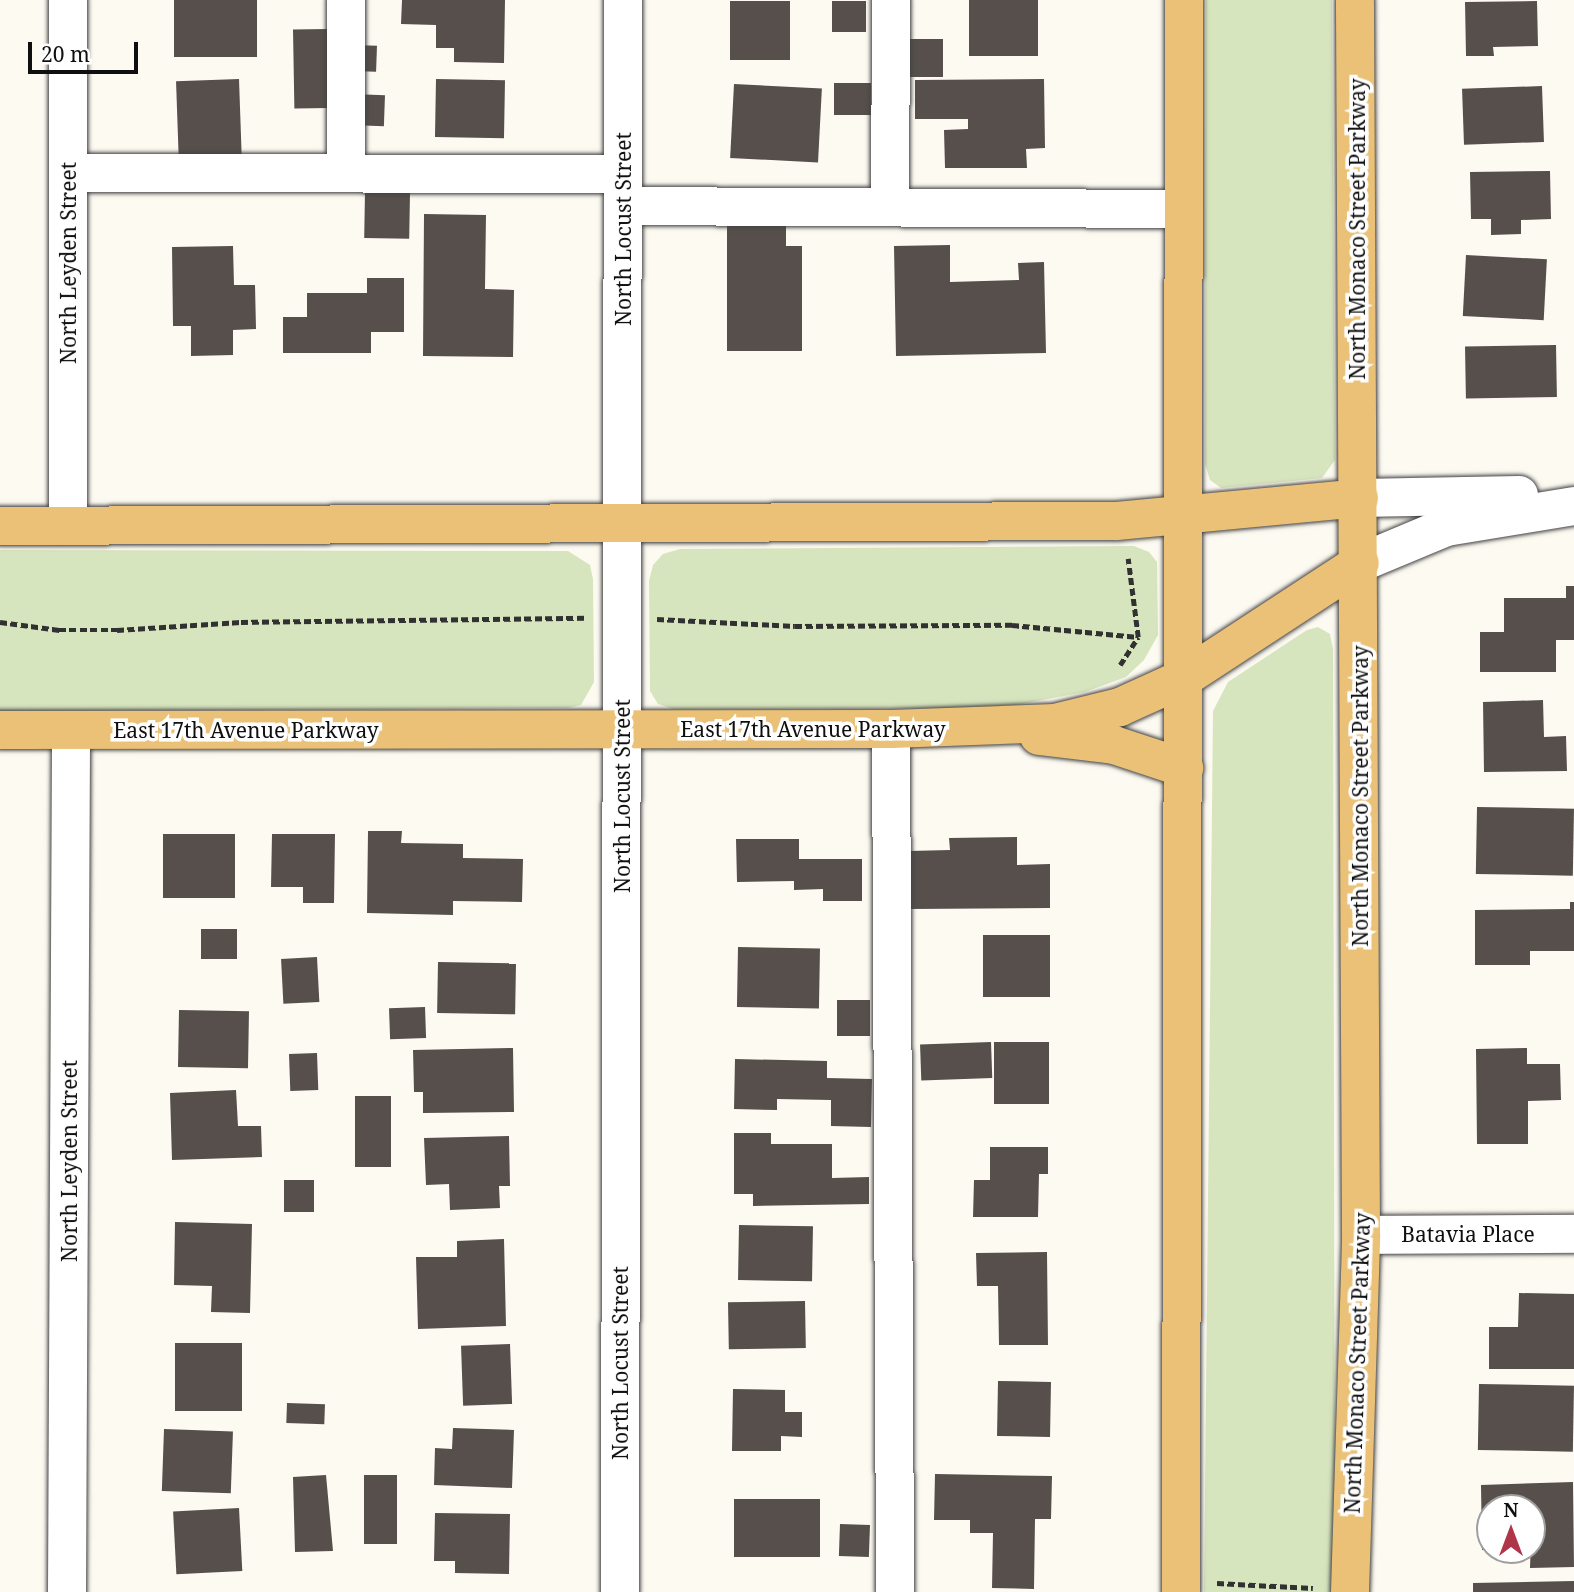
<!DOCTYPE html>
<style>
body{margin:0}
#map{position:relative;width:1574px;height:1592px;overflow:hidden;background:#fdfaf2;font-family:"Noto Serif",serif}
div>[style]{position:absolute}
.green>*{inset:0;background:#d7e5be}
.building>*{inset:0;background:#564f4c;transform-origin:0 0}
.path>*{height:4.5px;margin-top:-2.25px;transform-origin:0;background:repeating-linear-gradient(90deg,#313131 0 7px,transparent 0 10.5px)}
.roads{filter:drop-shadow(0 0 2px #424242) drop-shadow(0 0 2px #424242)}
.minor>*{height:38px;margin:-19px;padding:0 19px;transform-origin:19px;border-radius:19px;background:#fff}
.major>*{height:38px;margin:-19px;padding:0 19px;transform-origin:19px;border-radius:19px;background:#eac176}
span{translate:-50% -50%;white-space:nowrap;text-align:center;line-height:1.15;-webkit-text-stroke:7px #fff;paint-order:stroke}
.street-label{font-size:21px;color:#0f0f0f}
.north{position:absolute;left:1476px;top:1494px;width:70px;height:70px;box-sizing:border-box;background:#fff;border:2px solid #9f9f9f;border-radius:50%;rotate:0deg;font-size:19px;font-weight:700;line-height:28px;text-align:center;color:#0f0f0f}
.north::after{content:'';display:block;margin:auto;width:24px;height:32px;background:#b03549;clip-path:polygon(50% 0,100% 100%,50% 72%,0 100%)}
.scale{position:absolute;left:28px;top:42px;width:110px;height:32px;box-sizing:border-box;border:4px solid #0f0f0f;border-top:0;padding-left:9px;font-size:21px;line-height:24px;white-space:nowrap;color:#0f0f0f;-webkit-text-stroke:5px #fff;paint-order:stroke}
</style>
<div id="map">
<div class="green">
<i style="clip-path:polygon(1206px 0,1332px 0,1335px 460px,1322px 478px,1221px 488px,1210px 480px,1205px 464px)"></i>
<i style="clip-path:polygon(1134px 546px,1149px 552px,1157px 562px,1158px 635px,1144px 660px,1126px 677px,1085px 692px,1000px 708px,673px 709px,658px 704px,650px 691px,649px 581px,653px 565px,663px 554px,680px 549px)"></i>
<i style="clip-path:polygon(0 550px,568px 551px,590px 565px,593px 579px,594px 682px,581px 705px,568px 708px,0 711px)"></i>
<i style="clip-path:polygon(1318px 627px,1330px 634px,1333px 649px,1335px 1592px,1204px 1592px,1213px 711px,1228px 682px,1307px 630px)"></i>
</div>
<div class="building">
<i style="left:174px;top:0;width:83px;height:57px"></i>
<i style="clip-path:polygon(402px 0,505px 0,504px 63px,454px 62px,454px 48px,436px 48px,436px 25px,401px 24px)"></i>
<i style="left:969px;top:0;width:69px;height:56px"></i>
<i style="left:730px;top:1px;width:60px;height:59px"></i>
<i style="left:832px;top:1px;width:34px;height:31px"></i>
<i style="clip-path:polygon(1537px 1px,1538px 46px,1493px 47px,1494px 56px,1466px 56px,1465px 2px)"></i>
<i style="left:327px;top:29px;width:79px;height:34px;rotate:89deg"></i>
<i style="left:943px;top:39px;width:38px;height:36px;rotate:90deg"></i>
<i style="left:352px;top:45px;width:25px;height:26px;rotate:2deg"></i>
<i style="left:239px;top:79px;width:76px;height:63px;rotate:88deg"></i>
<i style="left:436px;top:79px;width:69px;height:58px;rotate:1deg"></i>
<i style="clip-path:polygon(1044px 79px,1045px 148px,1026px 149px,1027px 168px,945px 168px,944px 130px,968px 129px,968px 119px,915px 119px,915px 80px)"></i>
<i style="left:834px;top:83px;width:37px;height:32px"></i>
<i style="left:734px;top:84px;width:88px;height:74px;rotate:3deg"></i>
<i style="left:1542px;top:86px;width:56px;height:80px;rotate:88deg"></i>
<i style="left:352px;top:94px;width:33px;height:31px;rotate:2deg"></i>
<i style="clip-path:polygon(1550px 171px,1551px 219px,1521px 220px,1521px 234px,1491px 235px,1491px 219px,1471px 219px,1470px 172px)"></i>
<i style="left:365px;top:192px;width:45px;height:46px;rotate:1deg"></i>
<i style="clip-path:polygon(727px 209px,786px 209px,786px 246px,802px 246px,802px 351px,727px 351px)"></i>
<i style="clip-path:polygon(424px 214px,486px 215px,485px 289px,514px 290px,513px 357px,423px 356px)"></i>
<i style="clip-path:polygon(950px 245px,950px 282px,1019px 280px,1018px 263px,1044px 262px,1046px 353px,896px 356px,894px 246px)"></i>
<i style="clip-path:polygon(233px 246px,234px 285px,255px 285px,256px 329px,233px 330px,233px 355px,191px 356px,191px 326px,173px 326px,172px 247px)"></i>
<i style="left:1466px;top:255px;width:81px;height:61px;rotate:3deg"></i>
<i style="clip-path:polygon(367px 278px,404px 278px,404px 332px,371px 332px,371px 353px,283px 353px,283px 317px,307px 317px,307px 293px,367px 293px)"></i>
<i style="left:1556px;top:345px;width:52px;height:91px;rotate:89deg"></i>
<i style="clip-path:polygon(1566px 586px,1574px 586px,1574px 640px,1556px 640px,1556px 672px,1480px 672px,1480px 632px,1504px 632px,1504px 598px,1566px 598px)"></i>
<i style="clip-path:polygon(1543px 700px,1544px 737px,1566px 736px,1567px 771px,1484px 772px,1483px 702px)"></i>
<i style="left:1477px;top:807px;width:97px;height:67px;rotate:1deg"></i>
<i style="clip-path:polygon(368px 831px,402px 831px,401px 843px,463px 844px,463px 858px,523px 859px,522px 902px,453px 901px,453px 915px,367px 913px)"></i>
<i style="left:163px;top:834px;width:72px;height:64px"></i>
<i style="clip-path:polygon(272px 834px,335px 834px,334px 903px,303px 903px,303px 887px,271px 887px)"></i>
<i style="clip-path:polygon(1017px 837px,1017px 865px,1050px 864px,1050px 908px,909px 909px,909px 851px,950px 850px,949px 838px)"></i>
<i style="clip-path:polygon(736px 839px,799px 839px,799px 859px,862px 859px,862px 901px,823px 901px,823px 889px,794px 890px,794px 881px,737px 882px)"></i>
<i style="clip-path:polygon(1570px 902px,1574px 902px,1574px 951px,1530px 951px,1530px 965px,1475px 965px,1475px 910px,1570px 909px)"></i>
<i style="left:237px;top:929px;width:30px;height:36px;rotate:90deg"></i>
<i style="left:1050px;top:935px;width:62px;height:67px;rotate:90deg"></i>
<i style="left:738px;top:947px;width:82px;height:60px;rotate:1deg"></i>
<i style="left:317px;top:957px;width:45px;height:36px;rotate:87deg"></i>
<i style="left:438px;top:962px;width:78px;height:51px;rotate:1deg"></i>
<i style="left:837px;top:1000px;width:33px;height:36px"></i>
<i style="left:425px;top:1007px;width:31px;height:36px;rotate:88deg"></i>
<i style="left:179px;top:1010px;width:70px;height:57px;rotate:1deg"></i>
<i style="left:991px;top:1042px;width:36px;height:71px;rotate:88deg"></i>
<i style="left:994px;top:1042px;width:55px;height:62px"></i>
<i style="clip-path:polygon(513px 1048px,514px 1112px,423px 1113px,423px 1092px,414px 1092px,413px 1050px)"></i>
<i style="clip-path:polygon(1527px 1048px,1527px 1064px,1560px 1064px,1561px 1100px,1528px 1101px,1528px 1144px,1477px 1144px,1476px 1049px)"></i>
<i style="left:317px;top:1053px;width:37px;height:28px;rotate:88deg"></i>
<i style="clip-path:polygon(735px 1059px,827px 1061px,827px 1078px,872px 1079px,871px 1127px,831px 1126px,831px 1100px,777px 1099px,777px 1110px,734px 1109px)"></i>
<i style="clip-path:polygon(236px 1090px,238px 1126px,261px 1126px,262px 1157px,172px 1160px,170px 1093px)"></i>
<i style="left:355px;top:1096px;width:36px;height:71px"></i>
<i style="clip-path:polygon(734px 1133px,771px 1133px,771px 1144px,832px 1144px,832px 1178px,869px 1177px,869px 1204px,753px 1206px,753px 1194px,734px 1194px)"></i>
<i style="clip-path:polygon(509px 1136px,510px 1186px,499px 1186px,500px 1208px,450px 1210px,449px 1184px,426px 1185px,424px 1138px)"></i>
<i style="clip-path:polygon(990px 1147px,1048px 1147px,1048px 1174px,1039px 1174px,1038px 1217px,973px 1217px,974px 1180px,990px 1180px)"></i>
<i style="left:284px;top:1180px;width:30px;height:32px"></i>
<i style="clip-path:polygon(175px 1222px,252px 1224px,250px 1313px,211px 1312px,212px 1286px,174px 1285px)"></i>
<i style="left:739px;top:1225px;width:74px;height:55px;rotate:1deg"></i>
<i style="clip-path:polygon(504px 1239px,506px 1326px,418px 1329px,416px 1257px,457px 1257px,457px 1241px)"></i>
<i style="clip-path:polygon(1047px 1252px,1048px 1345px,999px 1345px,998px 1286px,977px 1286px,976px 1253px)"></i>
<i style="clip-path:polygon(1519px 1293px,1574px 1294px,1574px 1369px,1489px 1369px,1489px 1327px,1518px 1327px)"></i>
<i style="left:805px;top:1301px;width:47px;height:77px;rotate:89deg"></i>
<i style="left:175px;top:1343px;width:67px;height:68px"></i>
<i style="left:510px;top:1344px;width:60px;height:49px;rotate:88deg"></i>
<i style="left:998px;top:1381px;width:53px;height:55px;rotate:1deg"></i>
<i style="left:1479px;top:1384px;width:95px;height:66px;rotate:1deg"></i>
<i style="clip-path:polygon(733px 1389px,785px 1390px,785px 1412px,802px 1412px,802px 1437px,781px 1436px,781px 1451px,732px 1451px)"></i>
<i style="left:287px;top:1403px;width:38px;height:20px;rotate:2deg"></i>
<i style="clip-path:polygon(453px 1428px,514px 1430px,512px 1488px,434px 1485px,435px 1448px,452px 1449px)"></i>
<i style="left:164px;top:1429px;width:69px;height:62px;rotate:2deg"></i>
<i style="clip-path:polygon(935px 1474px,1052px 1476px,1051px 1519px,1035px 1519px,1034px 1589px,992px 1588px,993px 1533px,970px 1533px,970px 1520px,934px 1520px)"></i>
<i style="clip-path:polygon(326px 1475px,333px 1551px,295px 1552px,293px 1477px)"></i>
<i style="left:364px;top:1475px;width:33px;height:69px"></i>
<i style="clip-path:polygon(1573px 1482px,1574px 1567px,1530px 1568px,1532px 1508px,1490px 1508px,1490px 1550px,1482px 1550px,1481px 1485px)"></i>
<i style="left:734px;top:1499px;width:86px;height:58px"></i>
<i style="left:239px;top:1508px;width:63px;height:66px;rotate:87deg"></i>
<i style="clip-path:polygon(435px 1513px,510px 1514px,509px 1574px,455px 1573px,455px 1561px,434px 1561px)"></i>
<i style="left:840px;top:1524px;width:30px;height:32px;rotate:2deg"></i>
<i style="clip-path:polygon(1574px 1581px,1574px 1592px,1473px 1592px,1473px 1583px)"></i>
</div>
<div class="path">
<i style="left:657px;top:619px;width:138px;rotate:2.9deg"></i>
<i style="left:795px;top:626px;width:217px;rotate:-0.3deg"></i>
<i style="left:1012px;top:625px;width:127px;rotate:5.4deg"></i>
<i style="left:0;top:622px;width:60px;rotate:7.7deg"></i>
<i style="left:59px;top:630px;width:58px"></i>
<i style="left:117px;top:630px;width:124px;rotate:-3.7deg"></i>
<i style="left:241px;top:622px;width:345px;rotate:-0.7deg"></i>
<i style="left:1120px;top:665px;width:33px;rotate:-57deg"></i>
<i style="left:1138px;top:637px;width:79px;rotate:-97.3deg"></i>
<i style="left:1217px;top:1583px;width:96px;rotate:3deg"></i>
</div>
<div class="roads">
<div class="minor">
<i style="left:346px;top:0;width:173px;rotate:90deg"></i>
<i style="left:68px;top:173px;width:555px;rotate:0.1deg"></i>
<i style="left:890px;top:205px;width:205px;rotate:-89.7deg"></i>
<i style="left:623px;top:206px;width:561px;rotate:0.31deg"></i>
<i style="left:1359px;top:498px;width:160px;rotate:-1.1deg"></i>
<i style="left:68px;top:526px;width:526px;rotate:-90deg"></i>
<i style="left:1360px;top:563px;width:93px;rotate:-22.7deg"></i>
<i style="left:1446px;top:527px;width:130px;rotate:-9.3deg"></i>
<i style="left:891px;top:729px;width:863px;rotate:89.73deg"></i>
<i style="left:1361px;top:1235px;width:213px;rotate:-0.3deg"></i>
<i style="left:67px;top:1592px;width:862px;rotate:-89.73deg"></i>
<i style="left:620px;top:1592px;width:1592px;rotate:-89.89deg"></i>
</div>
<div class="major">
<i style="left:0;top:526px;width:1117px;rotate:-0.26deg"></i>
<i style="left:1117px;top:521px;width:243px;rotate:-5.4deg"></i>
<i style="left:0;top:730px;width:891px;rotate:-0.06deg"></i>
<i style="left:891px;top:729px;width:164px;rotate:-2.1deg"></i>
<i style="left:1055px;top:723px;width:67px;rotate:-13.8deg"></i>
<i style="left:1120px;top:707px;width:70px;rotate:-24.4deg"></i>
<i style="left:1184px;top:678px;width:210px;rotate:-33.2deg"></i>
<i style="left:1039px;top:736px;width:76px;rotate:6.8deg"></i>
<i style="left:1114px;top:745px;width:74px;rotate:18.2deg"></i>
<i style="left:1181px;top:1592px;width:1592px;rotate:-89.89deg"></i>
<i style="left:1350px;top:1592px;width:357px;rotate:-88.2deg"></i>
<i style="left:1361px;top:1235px;width:1235px;rotate:-90.28deg"></i>
</div>
</div>
<div class="street-label">
<span style="left:623px;top:229px;rotate:-90deg">North Locust Street</span>
<span style="left:1357px;top:229px;rotate:-90deg">North Monaco Street Parkway</span>
<span style="left:68px;top:263px;rotate:-90deg">North Leyden Street</span>
<span style="left:813px;top:729px">East 17th Avenue Parkway</span>
<span style="left:246px;top:730px">East 17th Avenue Parkway</span>
<span style="left:622px;top:796px;rotate:-90deg">North Locust Street</span>
<span style="left:1360px;top:796px;rotate:-90deg">North Monaco Street Parkway</span>
<span style="left:69px;top:1161px;rotate:-90deg">North Leyden Street</span>
<span style="left:1468px;top:1234px">Batavia Place</span>
<span style="left:620px;top:1363px;rotate:-90deg">North Locust Street</span>
<span style="left:1357px;top:1363px;rotate:-88deg">North Monaco Street Parkway</span>
</div>
<div class="north">N</div>
<div class="scale">20 m</div>
</div>
